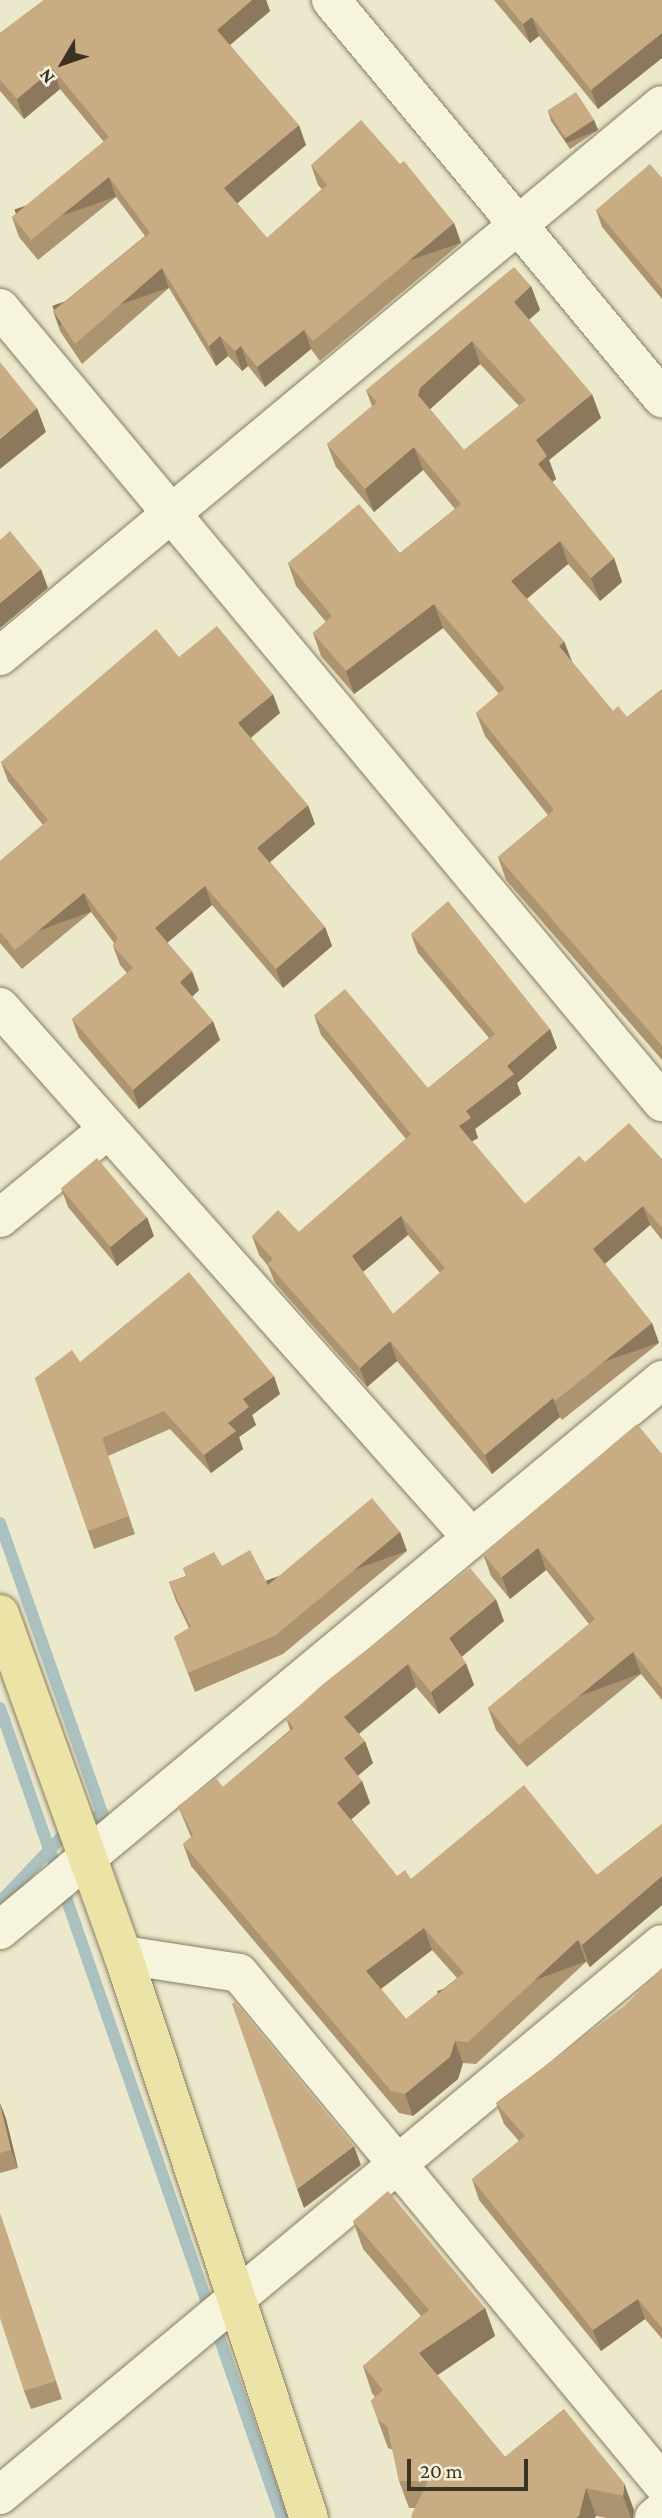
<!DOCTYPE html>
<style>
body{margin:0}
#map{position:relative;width:662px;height:2518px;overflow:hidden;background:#ece8cb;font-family:"Crimson Pro",serif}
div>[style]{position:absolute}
.stream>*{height:12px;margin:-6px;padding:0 6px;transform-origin:6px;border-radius:6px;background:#abc1bf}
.roads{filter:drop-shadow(0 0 2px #887d60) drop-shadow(0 0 2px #887d60)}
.minor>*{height:38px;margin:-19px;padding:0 19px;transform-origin:19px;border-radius:19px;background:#f7f4de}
.major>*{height:38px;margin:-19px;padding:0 19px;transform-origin:19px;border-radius:19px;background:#ece3a6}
.wall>*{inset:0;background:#ac9471}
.shaded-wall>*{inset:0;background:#8c785c;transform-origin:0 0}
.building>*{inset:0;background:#c8ac83;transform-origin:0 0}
span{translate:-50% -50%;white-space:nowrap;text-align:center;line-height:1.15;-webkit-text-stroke:6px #f4f1da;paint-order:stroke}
.north{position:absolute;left:28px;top:28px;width:70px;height:70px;-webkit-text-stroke:5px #f4f1da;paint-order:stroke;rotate:231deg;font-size:19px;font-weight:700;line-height:28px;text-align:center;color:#3a3222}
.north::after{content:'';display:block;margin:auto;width:24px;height:32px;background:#3a3222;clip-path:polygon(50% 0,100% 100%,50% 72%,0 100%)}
.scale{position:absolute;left:407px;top:2459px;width:121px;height:32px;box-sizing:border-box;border:4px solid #3a3222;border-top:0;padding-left:9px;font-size:21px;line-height:24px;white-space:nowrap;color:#3a3222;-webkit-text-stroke:5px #f4f1da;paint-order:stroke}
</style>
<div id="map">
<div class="stream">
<i style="left:0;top:1523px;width:310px;rotate:70.6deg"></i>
<i style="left:103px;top:1815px;width:30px;rotate:163deg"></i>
<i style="left:74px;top:1824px;width:108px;rotate:133.5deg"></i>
<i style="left:0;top:1708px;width:858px;rotate:70.8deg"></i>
</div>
<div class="roads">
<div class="minor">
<i style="left:331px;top:0;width:518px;rotate:50.25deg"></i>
<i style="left:0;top:308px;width:1034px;rotate:50.18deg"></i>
<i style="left:0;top:656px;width:861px;rotate:-39.77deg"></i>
<i style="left:0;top:1007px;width:710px;rotate:48.37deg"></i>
<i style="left:0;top:1218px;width:137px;rotate:-39.4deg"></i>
<i style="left:0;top:1930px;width:861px;rotate:-39.72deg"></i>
<i style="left:123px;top:1955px;width:117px;rotate:8.8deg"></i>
<i style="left:239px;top:1973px;width:663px;rotate:50.33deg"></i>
<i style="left:0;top:2495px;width:861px;rotate:-39.77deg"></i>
<i style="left:654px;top:2518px;width:11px;rotate:-41deg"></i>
</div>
<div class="major">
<i style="left:0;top:1614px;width:363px;rotate:70.2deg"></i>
<i style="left:123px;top:1955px;width:593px;rotate:71.72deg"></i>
</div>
</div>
<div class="wall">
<i style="clip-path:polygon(44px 0,266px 0,270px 11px,230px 45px,306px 145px,237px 203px,267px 238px,322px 189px,318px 185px,311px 165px,454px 223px,461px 243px,320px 361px,311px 349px,265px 387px,248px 366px,242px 371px,228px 356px,216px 366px,169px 288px,82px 364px,60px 331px,53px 311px,145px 236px,116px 197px,38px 260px,19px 237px,12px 217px,104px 142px,60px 89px,24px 119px,0 91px,0 33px)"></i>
<i style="clip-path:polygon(494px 0,662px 0,662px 58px,598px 109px,539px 36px,530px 43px)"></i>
<i style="clip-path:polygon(548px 111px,594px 120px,598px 130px,570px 149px,551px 121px)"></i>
<i style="clip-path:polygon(662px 178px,662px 299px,602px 227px,596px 210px)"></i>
<i style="clip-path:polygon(evenodd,531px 286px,540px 310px,528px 320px,601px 418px,549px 460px,556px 479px,552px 482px,614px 558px,622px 582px,600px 601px,568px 564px,527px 599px,572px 662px,613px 711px,627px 717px,662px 689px,662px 1060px,506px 880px,498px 857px,548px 815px,485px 736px,476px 713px,499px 694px,443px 628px,354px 694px,321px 656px,313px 633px,326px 622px,296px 586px,288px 563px,400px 553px,455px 509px,423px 470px,374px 512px,336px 467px,327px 444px,372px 406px,366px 390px,531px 286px,480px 364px,519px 406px,464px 450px,430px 409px,480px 364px)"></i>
<i style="clip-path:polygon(179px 657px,280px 713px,251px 738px,315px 824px,270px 862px,325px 927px,332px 946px,283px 988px,212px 905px,167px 943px,199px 990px,192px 997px,220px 1040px,139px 1109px,79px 1038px,72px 1019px,127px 973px,120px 965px,113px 946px,114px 943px,91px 912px,22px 969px,0 943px,0 861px,43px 825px,8px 781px,1px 762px)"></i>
<i style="clip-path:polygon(evenodd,411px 934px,550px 1029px,557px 1048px,517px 1083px,521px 1094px,475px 1129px,478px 1138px,472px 1141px,525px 1204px,585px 1162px,662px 1159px,662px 1240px,650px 1225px,605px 1264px,652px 1323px,659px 1343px,562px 1420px,560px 1417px,492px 1474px,397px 1361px,367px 1387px,275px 1283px,268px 1266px,259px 1255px,252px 1236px,299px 1232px,406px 1139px,321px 1035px,314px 1015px,428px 1088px,489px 1038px,418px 953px,411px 934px,408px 1235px,440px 1273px,393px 1314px,363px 1272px,408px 1235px)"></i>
<i style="clip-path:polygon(61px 1188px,154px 1236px,117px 1266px,68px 1207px)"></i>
<i style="clip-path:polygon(80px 1362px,280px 1394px,252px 1415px,256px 1425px,239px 1437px,243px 1449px,211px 1473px,170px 1429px,108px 1456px,135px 1534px,94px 1549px,35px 1378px)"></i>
<i style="clip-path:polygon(662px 1454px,662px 1700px,641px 1674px,527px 1767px,496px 1730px,488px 1708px,589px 1624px,546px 1570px,510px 1599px,491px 1576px,483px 1554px)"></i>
<i style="clip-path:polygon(400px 1532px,407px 1551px,283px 1654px,195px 1692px,174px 1637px,189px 1628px,176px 1601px,169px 1582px,186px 1576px,183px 1568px,222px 1566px,268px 1585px)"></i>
<i style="clip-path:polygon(evenodd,504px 1621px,462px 1657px,474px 1685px,439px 1714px,416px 1687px,359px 1734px,373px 1763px,358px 1776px,362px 1781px,370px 1803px,351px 1819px,397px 1876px,411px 1879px,597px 1875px,662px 1824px,662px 1905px,590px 1967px,586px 1962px,476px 2064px,463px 2063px,458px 2079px,413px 2116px,399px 2113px,191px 1866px,183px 1844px,191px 1837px,178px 1806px,223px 1787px,290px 1730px,286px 1718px,504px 1621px,432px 1950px,457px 1978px,406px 2019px,381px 1989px,432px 1950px)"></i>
<i style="clip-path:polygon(662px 1968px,662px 2339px,645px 2319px,601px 2351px,479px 2200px,472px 2179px,519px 2141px,504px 2124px,496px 2103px,626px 2005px)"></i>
<i style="clip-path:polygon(0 2103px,6px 2119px,18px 2168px,0 2173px)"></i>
<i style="clip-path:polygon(0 2213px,62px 2399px,31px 2409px,24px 2391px)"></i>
<i style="clip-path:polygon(353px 2221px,485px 2308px,495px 2336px,437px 2375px,505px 2457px,564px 2409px,634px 2510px,633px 2518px,607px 2518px,596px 2516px,595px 2518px,412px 2518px,415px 2508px,409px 2508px,399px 2481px,393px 2450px,388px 2448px,371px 2401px,375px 2397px,372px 2393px,363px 2366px,421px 2316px,363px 2249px)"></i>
</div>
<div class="shaded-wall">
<i style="clip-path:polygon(252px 0,266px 0,270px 11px,224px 50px,217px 30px)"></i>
<i style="clip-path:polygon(532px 17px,539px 36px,530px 43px,523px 24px)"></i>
<i style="clip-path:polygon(662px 33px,662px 58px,598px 109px,591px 90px)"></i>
<i style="clip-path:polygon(53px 69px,60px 89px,24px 119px,17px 99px)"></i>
<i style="left:594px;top:120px;width:11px;height:34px;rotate:68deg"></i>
<i style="clip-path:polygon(299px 125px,306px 145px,232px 208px,224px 188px)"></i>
<i style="left:109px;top:177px;width:21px;height:100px;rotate:71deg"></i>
<i style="left:454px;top:223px;width:21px;height:184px;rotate:71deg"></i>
<i style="left:162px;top:268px;width:21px;height:116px;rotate:71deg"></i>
<i style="clip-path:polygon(531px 286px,540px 310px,522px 326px,514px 302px)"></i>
<i style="clip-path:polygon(304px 330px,311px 349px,265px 387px,257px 367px)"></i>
<i style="clip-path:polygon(220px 336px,228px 356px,216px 366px,209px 346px)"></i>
<i style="clip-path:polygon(472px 341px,480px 364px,428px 411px,418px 395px,420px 388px)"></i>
<i style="clip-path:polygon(241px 346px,248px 366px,242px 371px,235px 351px)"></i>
<i style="clip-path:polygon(592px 394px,601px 418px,549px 460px,556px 479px,546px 487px,538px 464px,536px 440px)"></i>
<i style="clip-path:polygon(37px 408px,46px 432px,0 469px,0 439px)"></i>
<i style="clip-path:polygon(414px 447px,423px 470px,374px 512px,365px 489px)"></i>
<i style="clip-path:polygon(560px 541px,568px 564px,520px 604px,511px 581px)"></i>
<i style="clip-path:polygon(614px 558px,622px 582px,600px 601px,591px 578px)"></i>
<i style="clip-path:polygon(41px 569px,48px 588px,0 628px,0 603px)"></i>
<i style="clip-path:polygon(434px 604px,443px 628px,354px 694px,346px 671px)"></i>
<i style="clip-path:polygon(564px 641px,573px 664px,559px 646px)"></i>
<i style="clip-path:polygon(273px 694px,280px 713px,245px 742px,238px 723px)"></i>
<i style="clip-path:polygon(308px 805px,315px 824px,264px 867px,257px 848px)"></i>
<i style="clip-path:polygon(205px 886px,212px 905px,162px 947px,155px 928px)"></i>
<i style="left:84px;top:893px;width:20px;height:89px;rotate:70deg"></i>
<i style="clip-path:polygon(325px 927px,332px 946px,283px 988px,276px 969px)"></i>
<i style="clip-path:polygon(192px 971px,199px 990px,187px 1001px,180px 982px)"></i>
<i style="clip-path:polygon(213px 1021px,220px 1040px,139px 1109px,133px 1090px)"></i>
<i style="clip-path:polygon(550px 1029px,557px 1048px,517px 1083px,521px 1094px,475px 1129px,478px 1138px,466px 1145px,459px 1126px,466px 1111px,507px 1066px)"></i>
<i style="clip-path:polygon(643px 1206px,650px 1225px,600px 1268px,593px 1249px)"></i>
<i style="clip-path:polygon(401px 1216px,408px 1235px,359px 1275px,352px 1256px)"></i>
<i style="clip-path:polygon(147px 1217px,154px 1236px,117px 1266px,110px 1247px)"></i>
<i style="left:652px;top:1323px;width:21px;height:124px;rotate:71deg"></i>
<i style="clip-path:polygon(390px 1341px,397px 1361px,367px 1387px,360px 1368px)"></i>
<i style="clip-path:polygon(274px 1376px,280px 1394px,252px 1415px,256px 1425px,239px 1437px,243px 1449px,211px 1473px,204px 1455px,243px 1399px)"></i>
<i style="clip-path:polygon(553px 1398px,560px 1417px,492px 1474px,485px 1455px)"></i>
<i style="left:400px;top:1532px;width:20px;height:161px;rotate:70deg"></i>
<i style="clip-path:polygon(538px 1548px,546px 1570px,510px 1599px,502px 1577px)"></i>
<i style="clip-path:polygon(496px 1599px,504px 1621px,457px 1660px,449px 1638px)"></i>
<i style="left:633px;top:1652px;width:23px;height:147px;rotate:70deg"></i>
<i style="clip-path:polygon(466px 1663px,474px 1685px,439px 1714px,431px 1692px)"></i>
<i style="clip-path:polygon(408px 1664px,416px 1687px,352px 1739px,344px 1717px)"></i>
<i style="clip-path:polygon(365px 1741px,373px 1763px,352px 1780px,344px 1758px)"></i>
<i style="clip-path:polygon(362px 1781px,370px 1803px,345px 1825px,337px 1803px)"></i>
<i style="clip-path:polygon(662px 1876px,662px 1905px,590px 1967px,582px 1945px)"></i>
<i style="clip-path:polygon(424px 1928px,432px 1950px,375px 1993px,366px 1971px)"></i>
<i style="left:578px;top:1940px;width:23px;height:150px;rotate:70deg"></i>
<i style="clip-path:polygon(455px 2041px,463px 2063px,458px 2079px,413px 2116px,405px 2094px)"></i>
<i style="clip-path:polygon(0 2103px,6px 2119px,18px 2168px,11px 2150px)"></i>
<i style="clip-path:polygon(354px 2146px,361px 2165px,304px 2208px,297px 2189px)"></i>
<i style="clip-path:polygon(638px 2299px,645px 2319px,601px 2351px,593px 2330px)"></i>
<i style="clip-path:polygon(485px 2308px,495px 2336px,429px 2381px,419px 2353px)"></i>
<i style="clip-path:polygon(624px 2483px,634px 2510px,633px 2518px,631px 2518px,623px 2496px)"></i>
<i style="clip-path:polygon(586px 2488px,596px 2516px,595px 2518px,576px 2518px)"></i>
</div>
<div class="building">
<i style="clip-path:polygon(44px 0,252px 0,217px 30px,299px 125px,224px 188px,267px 238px,327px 185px,311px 165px,361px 120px,400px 164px,404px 161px,454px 223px,313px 341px,304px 330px,257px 367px,241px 346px,235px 351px,220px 336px,209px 346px,162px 268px,75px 344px,53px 311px,150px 233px,109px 177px,31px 240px,12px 217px,109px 137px,53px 69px,17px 99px,0 80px,0 33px)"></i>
<i style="clip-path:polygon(503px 0,662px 0,662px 33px,591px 90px,532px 17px,523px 24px)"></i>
<i style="left:576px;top:92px;width:33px;height:34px;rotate:57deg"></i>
<i style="clip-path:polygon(650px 164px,662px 178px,662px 289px,596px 210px)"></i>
<i style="clip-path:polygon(evenodd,514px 267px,531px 286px,514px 302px,592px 394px,536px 440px,547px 456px,538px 464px,614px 558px,591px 578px,560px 541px,511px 581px,564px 641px,559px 646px,613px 711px,618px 706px,627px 717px,662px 689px,662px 1046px,498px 857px,554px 810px,476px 713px,505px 688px,434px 604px,346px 671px,313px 633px,332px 616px,288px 563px,359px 504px,400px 553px,461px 504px,414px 447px,365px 489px,327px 444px,377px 402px,366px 390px,514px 267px,472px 341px,526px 400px,464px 450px,418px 395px,420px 388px,472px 341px)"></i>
<i style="clip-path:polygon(0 362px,37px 408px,0 439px)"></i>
<i style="clip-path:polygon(10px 531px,41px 569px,0 603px,0 540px)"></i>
<i style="clip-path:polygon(217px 626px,273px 694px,238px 723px,308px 805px,257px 848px,325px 927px,276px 969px,205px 886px,155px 928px,192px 971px,180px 982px,213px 1021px,133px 1090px,72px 1019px,133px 968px,113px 946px,118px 938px,84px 893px,15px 950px,0 932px,0 861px,48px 820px,1px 762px,156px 629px,179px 657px)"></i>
<i style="clip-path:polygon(evenodd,448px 901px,550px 1029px,507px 1066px,514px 1074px,466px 1111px,471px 1118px,459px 1126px,525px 1204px,579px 1156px,585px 1162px,629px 1123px,662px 1159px,662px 1228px,643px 1206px,593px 1249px,652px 1323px,555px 1401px,553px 1398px,485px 1455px,390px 1341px,360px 1368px,268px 1264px,273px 1259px,252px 1236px,278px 1210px,299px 1232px,411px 1134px,314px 1015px,345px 989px,428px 1088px,495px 1034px,411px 934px,448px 901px,401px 1216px,445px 1268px,393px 1314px,352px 1256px,401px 1216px)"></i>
<i style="left:97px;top:1158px;width:77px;height:47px;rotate:50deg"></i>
<i style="clip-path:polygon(189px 1272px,274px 1376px,243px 1399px,249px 1407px,228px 1423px,236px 1431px,204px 1455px,164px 1411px,102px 1438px,129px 1516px,88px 1531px,35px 1378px,72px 1350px,80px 1362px)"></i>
<i style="clip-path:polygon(637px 1424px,662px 1454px,662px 1688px,633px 1652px,519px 1745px,488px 1708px,595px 1619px,538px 1548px,502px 1577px,483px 1554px)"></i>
<i style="clip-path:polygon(372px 1498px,400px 1532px,276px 1635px,188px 1673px,174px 1637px,191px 1627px,169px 1582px,187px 1576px,183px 1568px,214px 1552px,222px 1566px,250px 1550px,268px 1585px)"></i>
<i style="clip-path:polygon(evenodd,470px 1568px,496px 1599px,449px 1638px,466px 1663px,431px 1692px,408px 1664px,344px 1717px,365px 1741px,344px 1758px,362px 1781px,337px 1803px,397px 1876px,405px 1870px,411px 1879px,524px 1785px,597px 1875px,662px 1824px,662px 1876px,582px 1945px,578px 1940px,468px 2042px,455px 2041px,450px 2057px,405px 2094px,391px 2091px,183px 1844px,193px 1835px,178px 1806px,216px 1778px,223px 1787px,294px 1728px,286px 1718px,322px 1685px,470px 1568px,424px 1928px,464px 1973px,406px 2019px,366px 1971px,424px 1928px)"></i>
<i style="clip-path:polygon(662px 1968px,662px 2328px,638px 2299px,593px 2330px,472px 2179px,525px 2136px,496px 2103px,626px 2005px)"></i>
<i style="clip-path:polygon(235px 2002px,354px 2146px,297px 2189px,232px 2004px)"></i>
<i style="clip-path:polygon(0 2105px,11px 2150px,0 2153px)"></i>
<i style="clip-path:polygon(388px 2191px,485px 2308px,419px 2353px,505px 2457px,564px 2409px,624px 2483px,623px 2496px,586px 2488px,579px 2516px,576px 2518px,412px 2518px,411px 2516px,428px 2481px,399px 2481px,387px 2426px,378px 2420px,371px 2401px,383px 2390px,363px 2366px,429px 2310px,353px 2221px)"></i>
<i style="clip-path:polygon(0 2214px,56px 2381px,24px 2391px,0 2318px)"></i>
</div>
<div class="north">N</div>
<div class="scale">20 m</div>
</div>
